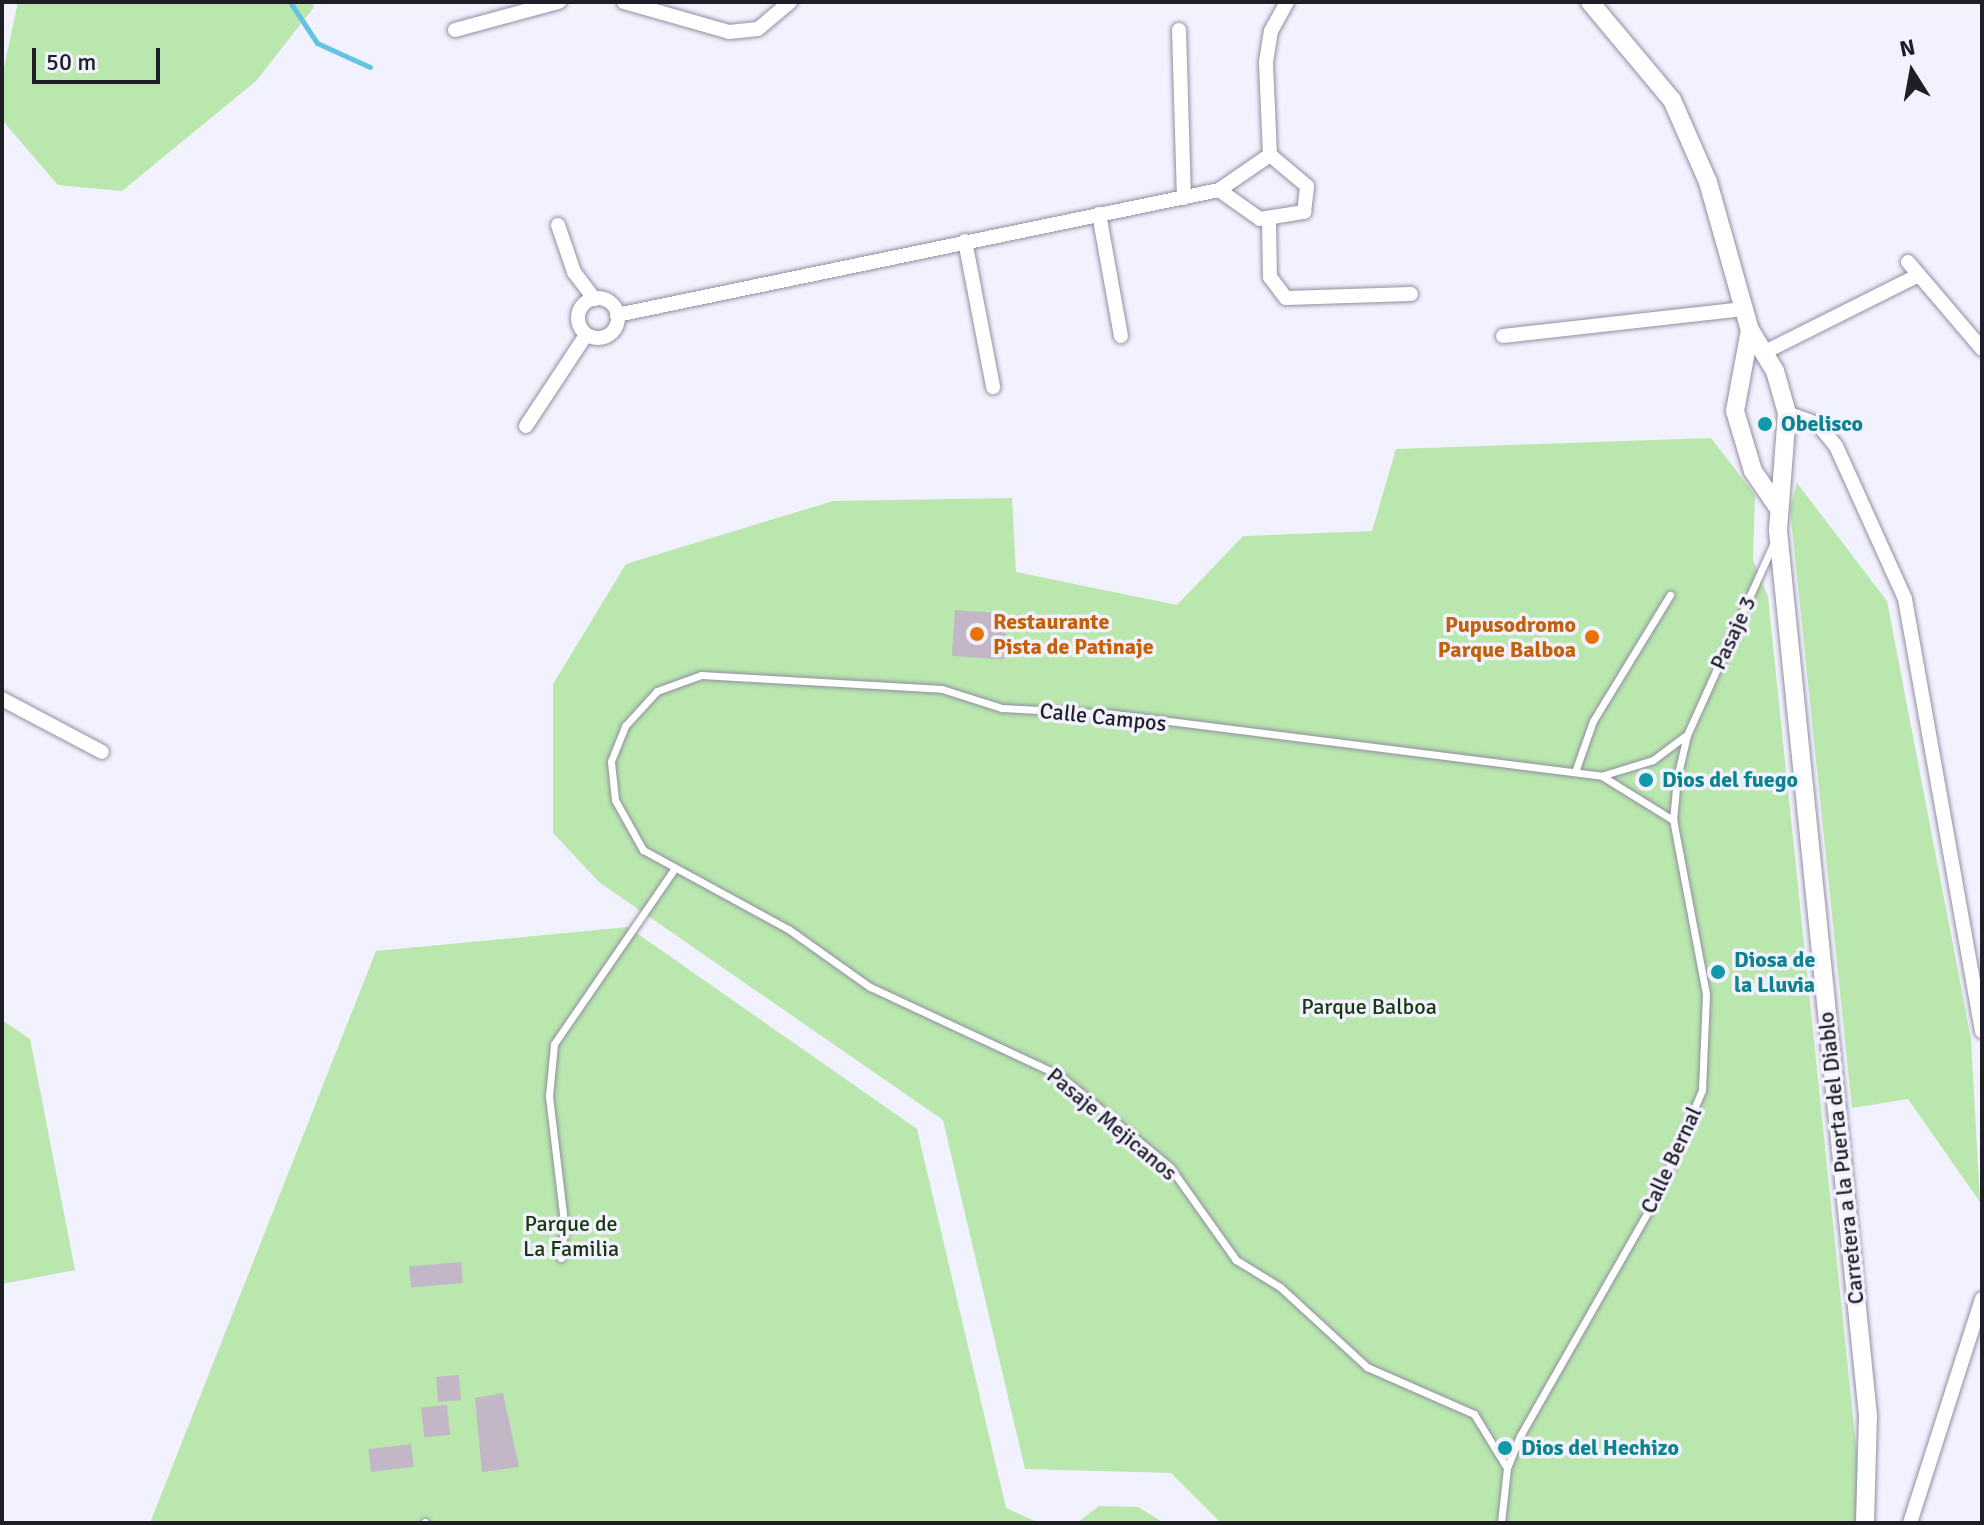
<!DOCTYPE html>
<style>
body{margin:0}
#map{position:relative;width:1984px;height:1525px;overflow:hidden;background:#f2f1fe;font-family:Signika,sans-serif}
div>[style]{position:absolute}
.green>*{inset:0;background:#b9e7ad}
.stream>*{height:5px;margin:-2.5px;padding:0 2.5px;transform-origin:2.5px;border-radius:2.5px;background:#63c3e2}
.building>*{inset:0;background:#c3b6c7;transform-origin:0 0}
.roads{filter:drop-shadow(0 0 2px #918ea1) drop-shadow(0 0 2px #918ea1)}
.lane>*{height:7px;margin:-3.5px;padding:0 3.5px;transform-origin:3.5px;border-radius:3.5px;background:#fff}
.street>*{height:14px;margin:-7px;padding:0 7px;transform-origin:7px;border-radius:7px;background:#fff}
.street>.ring{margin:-7px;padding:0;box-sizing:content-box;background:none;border:14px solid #fff;border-radius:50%}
.secondary>*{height:18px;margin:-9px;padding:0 9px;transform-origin:9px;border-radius:9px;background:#fff}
.dots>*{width:22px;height:22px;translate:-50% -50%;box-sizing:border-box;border:4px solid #f2f1fe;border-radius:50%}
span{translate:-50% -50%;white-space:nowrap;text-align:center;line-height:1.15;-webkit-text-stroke:7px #f2f1fe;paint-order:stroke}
.culture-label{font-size:22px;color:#0d838f;font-weight:700}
.left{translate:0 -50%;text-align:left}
.food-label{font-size:22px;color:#c56008;font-weight:700}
.right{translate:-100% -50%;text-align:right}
.street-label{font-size:22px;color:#1f1e26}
.park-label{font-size:22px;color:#17370d}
.frame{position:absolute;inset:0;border:4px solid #1f1e26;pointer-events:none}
.north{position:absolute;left:1872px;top:32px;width:80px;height:80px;-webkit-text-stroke:6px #f2f1fe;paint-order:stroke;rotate:349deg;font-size:22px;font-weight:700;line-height:32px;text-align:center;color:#1f1e26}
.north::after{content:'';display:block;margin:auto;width:28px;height:36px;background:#1f1e26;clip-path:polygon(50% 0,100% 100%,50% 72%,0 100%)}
.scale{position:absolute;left:32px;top:48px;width:128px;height:36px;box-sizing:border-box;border:4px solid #1f1e26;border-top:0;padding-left:10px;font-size:24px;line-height:28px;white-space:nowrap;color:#1f1e26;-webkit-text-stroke:6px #f2f1fe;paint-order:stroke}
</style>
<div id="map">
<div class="green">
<i style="clip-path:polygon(18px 2px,313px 2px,314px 7px,256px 81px,122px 191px,58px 185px,2px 120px,2px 76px)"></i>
<i style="clip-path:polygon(1711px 438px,1755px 495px,1753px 560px,1768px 597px,1864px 1523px,1221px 1523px,1171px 1473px,1025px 1469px,943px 1120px,599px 882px,553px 833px,553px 684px,626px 564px,833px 501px,1012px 498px,1016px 572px,1177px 605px,1243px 536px,1372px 531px,1396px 449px)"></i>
<i style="clip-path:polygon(1797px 483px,1887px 601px,1971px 1039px,1980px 1202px,1908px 1099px,1852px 1108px,1790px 509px)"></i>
<i style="clip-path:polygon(628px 927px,917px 1129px,1006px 1508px,1037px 1522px,1078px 1522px,1099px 1506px,1138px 1507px,1164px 1523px,150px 1523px,376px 951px)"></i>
<i style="clip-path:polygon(2px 1020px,30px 1039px,75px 1270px,2px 1284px)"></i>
</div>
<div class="stream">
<i style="left:290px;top:2px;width:49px;rotate:56.6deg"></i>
<i style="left:317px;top:43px;width:58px;rotate:24.4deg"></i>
</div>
<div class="building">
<i style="left:955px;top:610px;width:52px;height:46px;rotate:4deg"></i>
<i style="left:461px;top:1262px;width:21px;height:52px;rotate:85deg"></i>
<i style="left:459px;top:1375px;width:25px;height:23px;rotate:85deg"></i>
<i style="clip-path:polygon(503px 1393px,519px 1467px,482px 1472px,475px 1398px)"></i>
<i style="left:447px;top:1405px;width:30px;height:26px;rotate:84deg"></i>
<i style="left:411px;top:1444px;width:23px;height:43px;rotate:83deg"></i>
</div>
<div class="roads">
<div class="lane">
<i style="left:1575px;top:772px;width:54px;rotate:-70.6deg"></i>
<i style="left:1593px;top:721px;width:148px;rotate:-58.6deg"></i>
<i style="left:1604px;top:775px;width:51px;rotate:-17deg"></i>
<i style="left:1653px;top:760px;width:40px;rotate:-37deg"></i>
<i style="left:561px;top:1258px;width:36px;rotate:-85deg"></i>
<i style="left:564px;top:1222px;width:127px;rotate:-96.8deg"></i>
<i style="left:549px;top:1096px;width:52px;rotate:-84.5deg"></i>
<i style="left:554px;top:1044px;width:210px;rotate:-55.5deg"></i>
<i style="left:1507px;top:1468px;width:63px;rotate:-121.4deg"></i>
<i style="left:1474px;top:1414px;width:117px;rotate:-156.3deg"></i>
<i style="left:1367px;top:1367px;width:118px;rotate:-137.4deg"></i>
<i style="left:1280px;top:1287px;width:52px;rotate:-148.5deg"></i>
<i style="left:1236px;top:1260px;width:114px;rotate:-125.4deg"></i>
<i style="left:1170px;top:1167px;width:144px;rotate:-140.3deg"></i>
<i style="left:1059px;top:1075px;width:208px;rotate:-155deg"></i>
<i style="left:870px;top:987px;width:100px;rotate:-144.7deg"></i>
<i style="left:788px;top:929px;width:165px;rotate:-151.4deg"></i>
<i style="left:643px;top:850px;width:57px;rotate:-119.2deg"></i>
<i style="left:615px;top:800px;width:39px;rotate:-96deg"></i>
<i style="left:611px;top:761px;width:38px;rotate:-68deg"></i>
<i style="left:625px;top:726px;width:47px;rotate:-47.6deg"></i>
<i style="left:657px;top:691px;width:47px;rotate:-20deg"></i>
<i style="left:701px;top:675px;width:241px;rotate:3.3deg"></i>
<i style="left:942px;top:689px;width:63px;rotate:17.6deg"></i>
<i style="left:1002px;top:708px;width:111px;rotate:3.1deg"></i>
<i style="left:1113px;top:714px;width:493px;rotate:7.2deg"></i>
<i style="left:1602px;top:776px;width:84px;rotate:31.8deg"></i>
<i style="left:425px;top:1522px;width:1px;rotate:90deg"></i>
<i style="left:1501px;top:1523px;width:55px;rotate:-83.8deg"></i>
<i style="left:1507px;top:1468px;width:35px;rotate:-68deg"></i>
<i style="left:1520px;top:1436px;width:274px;rotate:-60.3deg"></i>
<i style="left:1656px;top:1198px;width:117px;rotate:-66.9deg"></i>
<i style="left:1702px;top:1090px;width:96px;rotate:-87.6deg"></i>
<i style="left:1706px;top:994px;width:177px;rotate:-100.7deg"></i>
<i style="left:1673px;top:820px;width:42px;rotate:-84.6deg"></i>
<i style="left:1677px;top:778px;width:44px;rotate:-76.9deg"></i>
<i style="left:1687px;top:735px;width:212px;rotate:-65.7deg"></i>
</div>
<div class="street">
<i style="left:624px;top:2px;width:109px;rotate:15.9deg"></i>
<i style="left:729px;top:32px;width:29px;rotate:-6deg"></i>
<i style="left:758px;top:29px;width:42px;rotate:-40.2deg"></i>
<i style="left:455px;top:30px;width:108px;rotate:-15.1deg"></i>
<i style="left:1179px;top:30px;width:168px;rotate:88.3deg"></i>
<i style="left:1219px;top:190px;width:50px;rotate:35.3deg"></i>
<i style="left:1260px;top:219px;width:45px;rotate:-9deg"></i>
<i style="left:1304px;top:212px;width:26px;rotate:-83deg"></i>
<i style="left:1307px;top:186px;width:48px;rotate:-140deg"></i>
<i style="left:1099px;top:214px;width:124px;rotate:79.8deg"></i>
<i style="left:1269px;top:221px;width:56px;rotate:89deg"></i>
<i style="left:1270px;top:277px;width:26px;rotate:53deg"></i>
<i style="left:1286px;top:298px;width:125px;rotate:-1.8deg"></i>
<i style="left:558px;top:225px;width:50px;rotate:71.2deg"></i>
<i style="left:574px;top:272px;width:34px;rotate:53deg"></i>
<i style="left:965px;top:241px;width:149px;rotate:79.1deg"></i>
<i style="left:1908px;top:262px;width:114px;rotate:49.6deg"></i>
<i class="ring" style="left:578px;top:298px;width:26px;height:26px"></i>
<i style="left:617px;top:315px;width:615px;rotate:-11.73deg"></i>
<i style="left:1219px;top:190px;width:62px;rotate:-34.5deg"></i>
<i style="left:1270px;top:155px;width:93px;rotate:-92.5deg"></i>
<i style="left:1266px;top:62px;width:31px;rotate:-81deg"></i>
<i style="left:1271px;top:31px;width:33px;rotate:-61deg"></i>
<i style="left:1503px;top:336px;width:244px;rotate:-6.4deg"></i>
<i style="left:1765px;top:352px;width:172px;rotate:-26.6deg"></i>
<i style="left:1787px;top:413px;width:33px;rotate:20deg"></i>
<i style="left:1818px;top:424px;width:28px;rotate:51deg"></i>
<i style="left:1836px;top:446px;width:168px;rotate:65.7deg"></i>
<i style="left:1905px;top:599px;width:439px;rotate:79.9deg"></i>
<i style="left:526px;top:426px;width:109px;rotate:-56.6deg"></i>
<i style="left:2px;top:699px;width:113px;rotate:27.9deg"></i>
<i style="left:1910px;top:1523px;width:235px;rotate:-72.2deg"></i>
</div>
<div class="secondary">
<i style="left:1590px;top:2px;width:128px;rotate:50.1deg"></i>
<i style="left:1672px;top:100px;width:90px;rotate:66.3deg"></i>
<i style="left:1708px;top:182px;width:154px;rotate:74.2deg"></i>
<i style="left:1750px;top:330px;width:48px;rotate:58.6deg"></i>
<i style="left:1775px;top:371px;width:44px;rotate:74.1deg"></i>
<i style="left:1787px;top:413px;width:118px;rotate:94.4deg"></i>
<i style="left:1778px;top:531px;width:889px;rotate:84.19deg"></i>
<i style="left:1868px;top:1415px;width:108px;rotate:91.6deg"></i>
<i style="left:1750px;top:330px;width:82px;rotate:100.5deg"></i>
<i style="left:1735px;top:411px;width:63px;rotate:73.3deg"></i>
<i style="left:1753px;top:471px;width:42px;rotate:55.6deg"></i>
</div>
</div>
<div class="dots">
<i style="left:1765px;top:424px;background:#0f9aa8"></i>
<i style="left:977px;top:634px;background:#e8710a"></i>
<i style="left:1592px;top:637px;background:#e8710a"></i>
<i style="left:1646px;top:780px;background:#0f9aa8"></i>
<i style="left:1718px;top:972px;background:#0f9aa8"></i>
<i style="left:1505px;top:1448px;background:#0f9aa8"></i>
</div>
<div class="culture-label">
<span class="left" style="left:1781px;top:424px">Obelisco</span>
<span class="left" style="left:1662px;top:780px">Dios del fuego</span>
<span class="left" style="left:1734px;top:972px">Diosa de<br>la Lluvia</span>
<span class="left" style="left:1521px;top:1448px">Dios del Hechizo</span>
</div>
<div class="food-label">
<span class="left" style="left:993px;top:634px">Restaurante<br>Pista de Patinaje</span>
<span class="right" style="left:1576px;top:637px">Pupusodromo<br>Parque Balboa</span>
</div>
<div class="street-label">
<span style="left:1733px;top:633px;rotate:-65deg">Pasaje 3</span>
<span style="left:1103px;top:717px;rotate:6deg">Calle Campos</span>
<span style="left:1112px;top:1124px;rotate:40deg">Pasaje Mejicanos</span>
<span style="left:1841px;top:1158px;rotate:-96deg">Carretera a la Puerta del Diablo</span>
<span style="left:1671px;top:1160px;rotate:-65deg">Calle Bernal</span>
</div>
<div class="park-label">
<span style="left:1369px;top:1007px">Parque Balboa</span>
<span style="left:571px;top:1236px">Parque de<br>La Familia</span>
</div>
<div class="frame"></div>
<div class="north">N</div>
<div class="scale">50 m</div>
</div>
